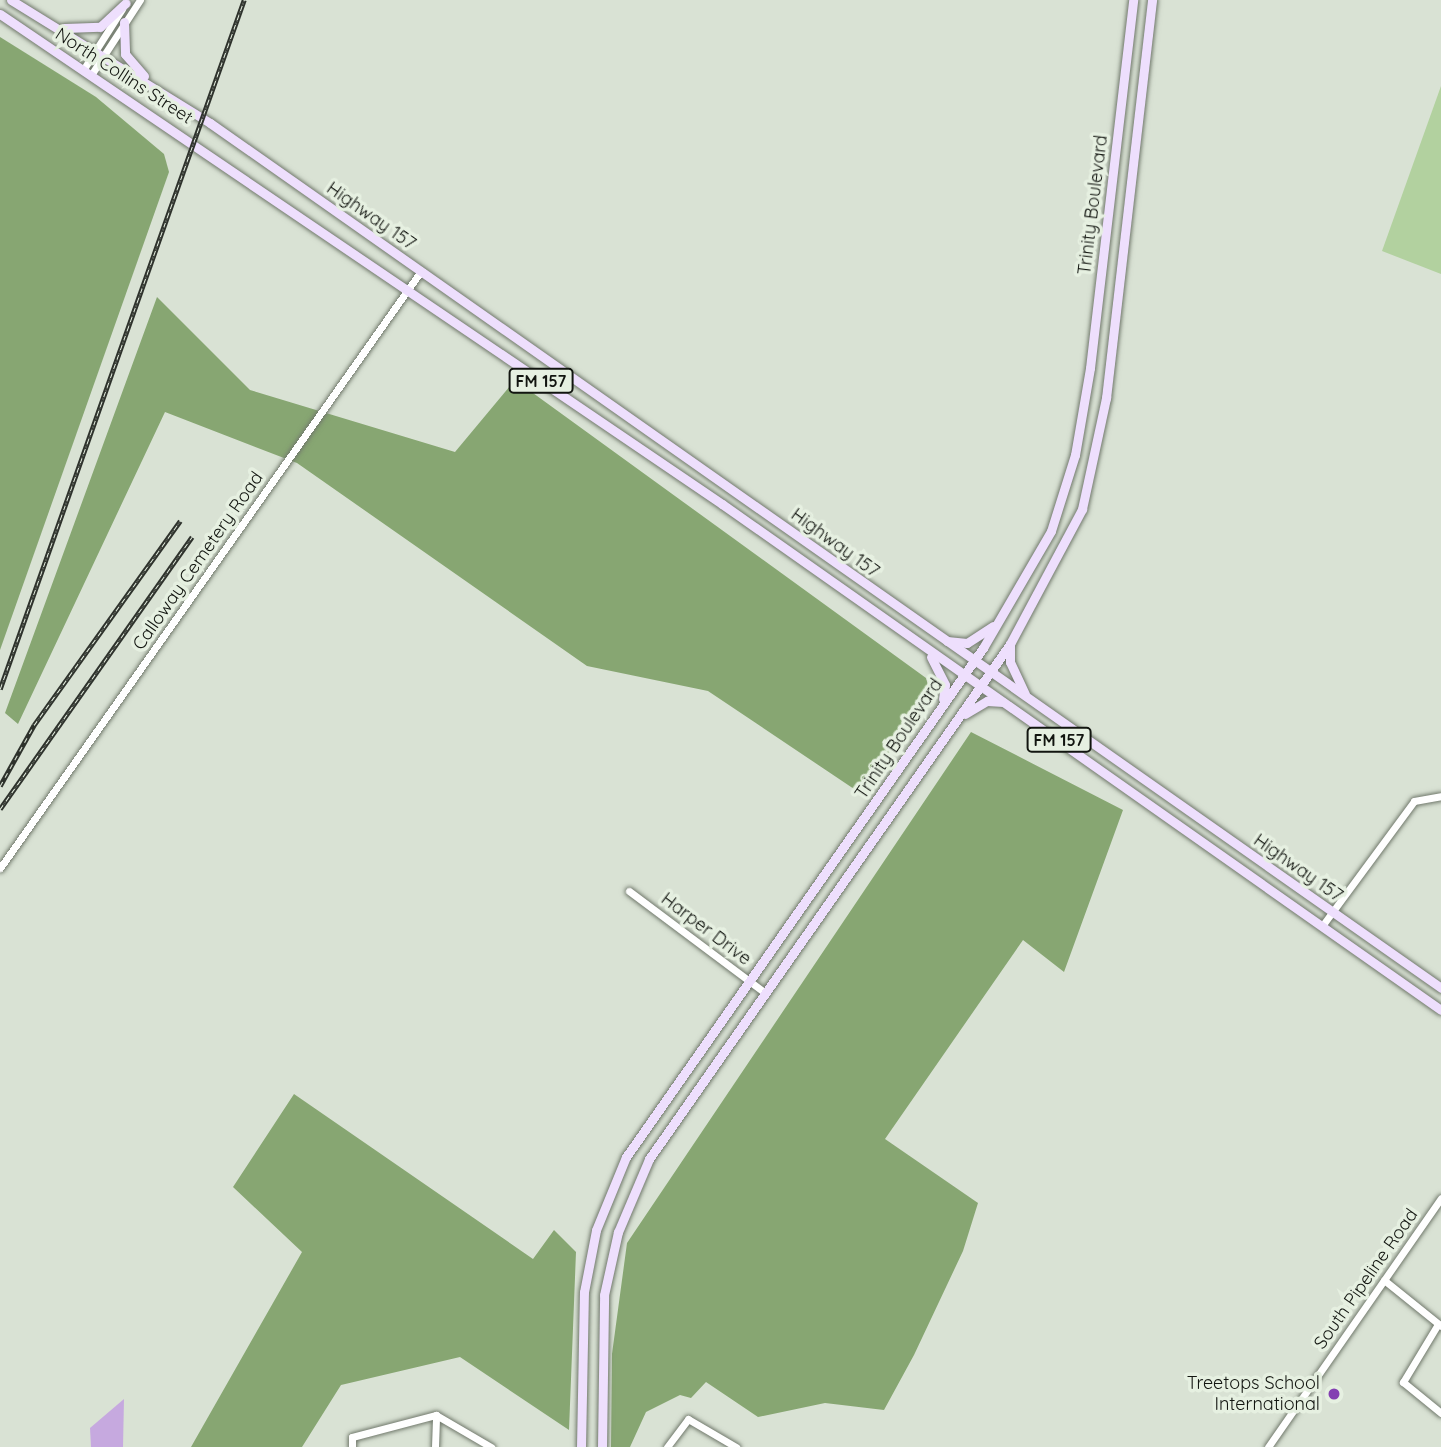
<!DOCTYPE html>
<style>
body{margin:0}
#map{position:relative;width:1441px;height:1447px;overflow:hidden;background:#d9e2d4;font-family:Quicksand,sans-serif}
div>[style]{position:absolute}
.green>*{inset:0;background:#b2d19f}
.forest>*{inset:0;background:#87a672}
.water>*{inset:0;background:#c6a9df}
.roads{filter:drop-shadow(0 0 2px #71796c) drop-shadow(0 0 2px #71796c)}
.minor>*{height:7px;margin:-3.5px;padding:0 3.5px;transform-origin:3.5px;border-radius:3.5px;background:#fff}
.major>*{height:9px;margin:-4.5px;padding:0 4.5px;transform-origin:4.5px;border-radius:4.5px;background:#eedffd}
.rail>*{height:4.5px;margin-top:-2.25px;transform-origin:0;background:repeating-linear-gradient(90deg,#e6f0e1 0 5px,#2e322c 0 10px);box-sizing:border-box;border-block:2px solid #2e322c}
.dots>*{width:19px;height:19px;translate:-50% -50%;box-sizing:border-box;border:4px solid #e6f0e1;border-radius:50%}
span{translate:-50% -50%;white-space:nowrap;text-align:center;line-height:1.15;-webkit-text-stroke:7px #e6f0e1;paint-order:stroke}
.shield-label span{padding:2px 5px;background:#e6f0e1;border:2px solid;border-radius:5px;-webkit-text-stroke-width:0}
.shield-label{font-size:16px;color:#121510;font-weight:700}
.street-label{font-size:18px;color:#121510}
.poi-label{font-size:18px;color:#121510}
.right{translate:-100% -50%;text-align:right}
</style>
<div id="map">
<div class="green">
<i style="clip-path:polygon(1441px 86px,1441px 274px,1382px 251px)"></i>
</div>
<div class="forest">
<i style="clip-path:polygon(0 37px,96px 97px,164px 154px,169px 172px,0 650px)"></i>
<i style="clip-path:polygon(157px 297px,250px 390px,455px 452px,515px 380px,926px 678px,931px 696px,863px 795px,708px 691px,587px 666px,297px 463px,165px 412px,18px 724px,5px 713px)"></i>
<i style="clip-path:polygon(971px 732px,1123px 810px,1064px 972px,1023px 940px,885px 1139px,978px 1203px,963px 1251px,914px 1355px,884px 1410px,825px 1403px,758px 1417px,706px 1382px,691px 1398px,680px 1395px,646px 1412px,630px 1447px,611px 1447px,612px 1354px,627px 1243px)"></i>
<i style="clip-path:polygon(294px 1094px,533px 1259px,554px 1230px,576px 1252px,569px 1430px,460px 1357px,341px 1385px,302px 1447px,191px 1447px,302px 1252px,233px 1187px)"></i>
</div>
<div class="water">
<i style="clip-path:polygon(124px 1399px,123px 1447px,91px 1447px,90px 1428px)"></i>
</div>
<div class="roads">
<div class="minor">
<i style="left:85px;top:67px;width:69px;rotate:-57.5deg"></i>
<i style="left:93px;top:72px;width:86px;rotate:-56.9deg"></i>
<i style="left:0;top:868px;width:731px;rotate:-54.81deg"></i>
<i style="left:629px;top:891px;width:169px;rotate:36.8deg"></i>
<i style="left:1322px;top:926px;width:155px;rotate:-53.6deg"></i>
<i style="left:1414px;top:801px;width:27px;rotate:-10deg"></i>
<i style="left:1384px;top:1280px;width:73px;rotate:38.9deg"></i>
<i style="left:1438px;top:1324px;width:68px;rotate:121.1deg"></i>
<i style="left:1403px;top:1382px;width:49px;rotate:39.2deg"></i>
<i style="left:352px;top:1447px;width:10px;rotate:-90deg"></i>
<i style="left:352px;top:1437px;width:87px;rotate:-14.7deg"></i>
<i style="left:436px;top:1415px;width:64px;rotate:30.2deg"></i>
<i style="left:435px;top:1447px;width:32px;rotate:-88deg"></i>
<i style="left:667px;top:1447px;width:35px;rotate:-53deg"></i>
<i style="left:688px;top:1419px;width:56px;rotate:30.3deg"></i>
<i style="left:1268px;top:1447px;width:303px;rotate:-55.2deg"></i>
</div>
<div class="major">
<i style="left:11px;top:0;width:234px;rotate:31.7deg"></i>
<i style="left:210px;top:123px;width:1505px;rotate:35.09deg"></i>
<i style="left:0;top:14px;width:873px;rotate:34.16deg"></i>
<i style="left:722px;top:504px;width:879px;rotate:35.14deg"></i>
<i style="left:124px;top:22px;width:32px;rotate:88deg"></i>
<i style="left:125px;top:54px;width:29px;rotate:49deg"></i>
<i style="left:64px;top:28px;width:36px;rotate:-2deg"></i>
<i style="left:100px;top:27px;width:35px;rotate:-43deg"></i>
<i style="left:947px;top:641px;width:20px;rotate:6deg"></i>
<i style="left:967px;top:643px;width:31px;rotate:-33deg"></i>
<i style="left:1010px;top:644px;width:18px;rotate:90deg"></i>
<i style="left:1010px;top:662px;width:35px;rotate:65deg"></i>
<i style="left:931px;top:657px;width:31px;rotate:63deg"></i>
<i style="left:945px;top:685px;width:14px;rotate:98deg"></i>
<i style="left:965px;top:714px;width:26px;rotate:-31deg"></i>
<i style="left:987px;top:701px;width:16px;rotate:4deg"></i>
<i style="left:581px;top:1447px;width:155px;rotate:-88.9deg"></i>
<i style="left:584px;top:1292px;width:63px;rotate:-79deg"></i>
<i style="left:596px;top:1230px;width:79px;rotate:-67.7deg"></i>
<i style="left:626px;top:1157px;width:622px;rotate:-54.96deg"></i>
<i style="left:983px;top:648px;width:135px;rotate:-59.8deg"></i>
<i style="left:1051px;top:531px;width:80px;rotate:-72.5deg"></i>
<i style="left:1075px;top:455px;width:88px;rotate:-80.2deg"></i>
<i style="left:1090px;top:368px;width:371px;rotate:-83.3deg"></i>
<i style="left:602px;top:1447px;width:152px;rotate:-89.2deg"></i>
<i style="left:604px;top:1295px;width:65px;rotate:-77.5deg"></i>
<i style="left:618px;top:1232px;width:79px;rotate:-67deg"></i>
<i style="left:649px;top:1159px;width:629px;rotate:-54.97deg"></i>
<i style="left:1010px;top:644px;width:153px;rotate:-61.9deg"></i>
<i style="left:1082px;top:509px;width:114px;rotate:-77.8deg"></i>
<i style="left:1106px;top:398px;width:401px;rotate:-83.4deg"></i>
</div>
</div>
<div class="rail">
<i style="left:0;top:689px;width:731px;rotate:-70.5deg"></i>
<i style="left:0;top:786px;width:70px;rotate:-60.9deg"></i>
<i style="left:34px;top:725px;width:251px;rotate:-54.4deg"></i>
<i style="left:0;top:809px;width:333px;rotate:-54.8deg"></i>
</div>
<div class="dots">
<i style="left:1334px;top:1394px;background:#843fb2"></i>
</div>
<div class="shield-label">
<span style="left:541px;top:381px">FM 157</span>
<span style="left:1059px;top:740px">FM 157</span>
</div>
<div class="street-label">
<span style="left:124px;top:76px;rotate:33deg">North Collins Street</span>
<span style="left:1093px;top:205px;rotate:-83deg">Trinity Boulevard</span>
<span style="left:371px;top:216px;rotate:35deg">Highway 157</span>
<span style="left:835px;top:543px;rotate:36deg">Highway 157</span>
<span style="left:198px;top:561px;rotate:-55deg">Calloway Cemetery Road</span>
<span style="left:899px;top:739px;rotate:-56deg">Trinity Boulevard</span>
<span style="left:1298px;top:868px;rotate:35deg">Highway 157</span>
<span style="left:706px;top:929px;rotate:37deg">Harper Drive</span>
<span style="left:1366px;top:1279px;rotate:-55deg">South Pipeline Road</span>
</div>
<div class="poi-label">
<span class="right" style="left:1320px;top:1394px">Treetops School<br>International</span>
</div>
</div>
